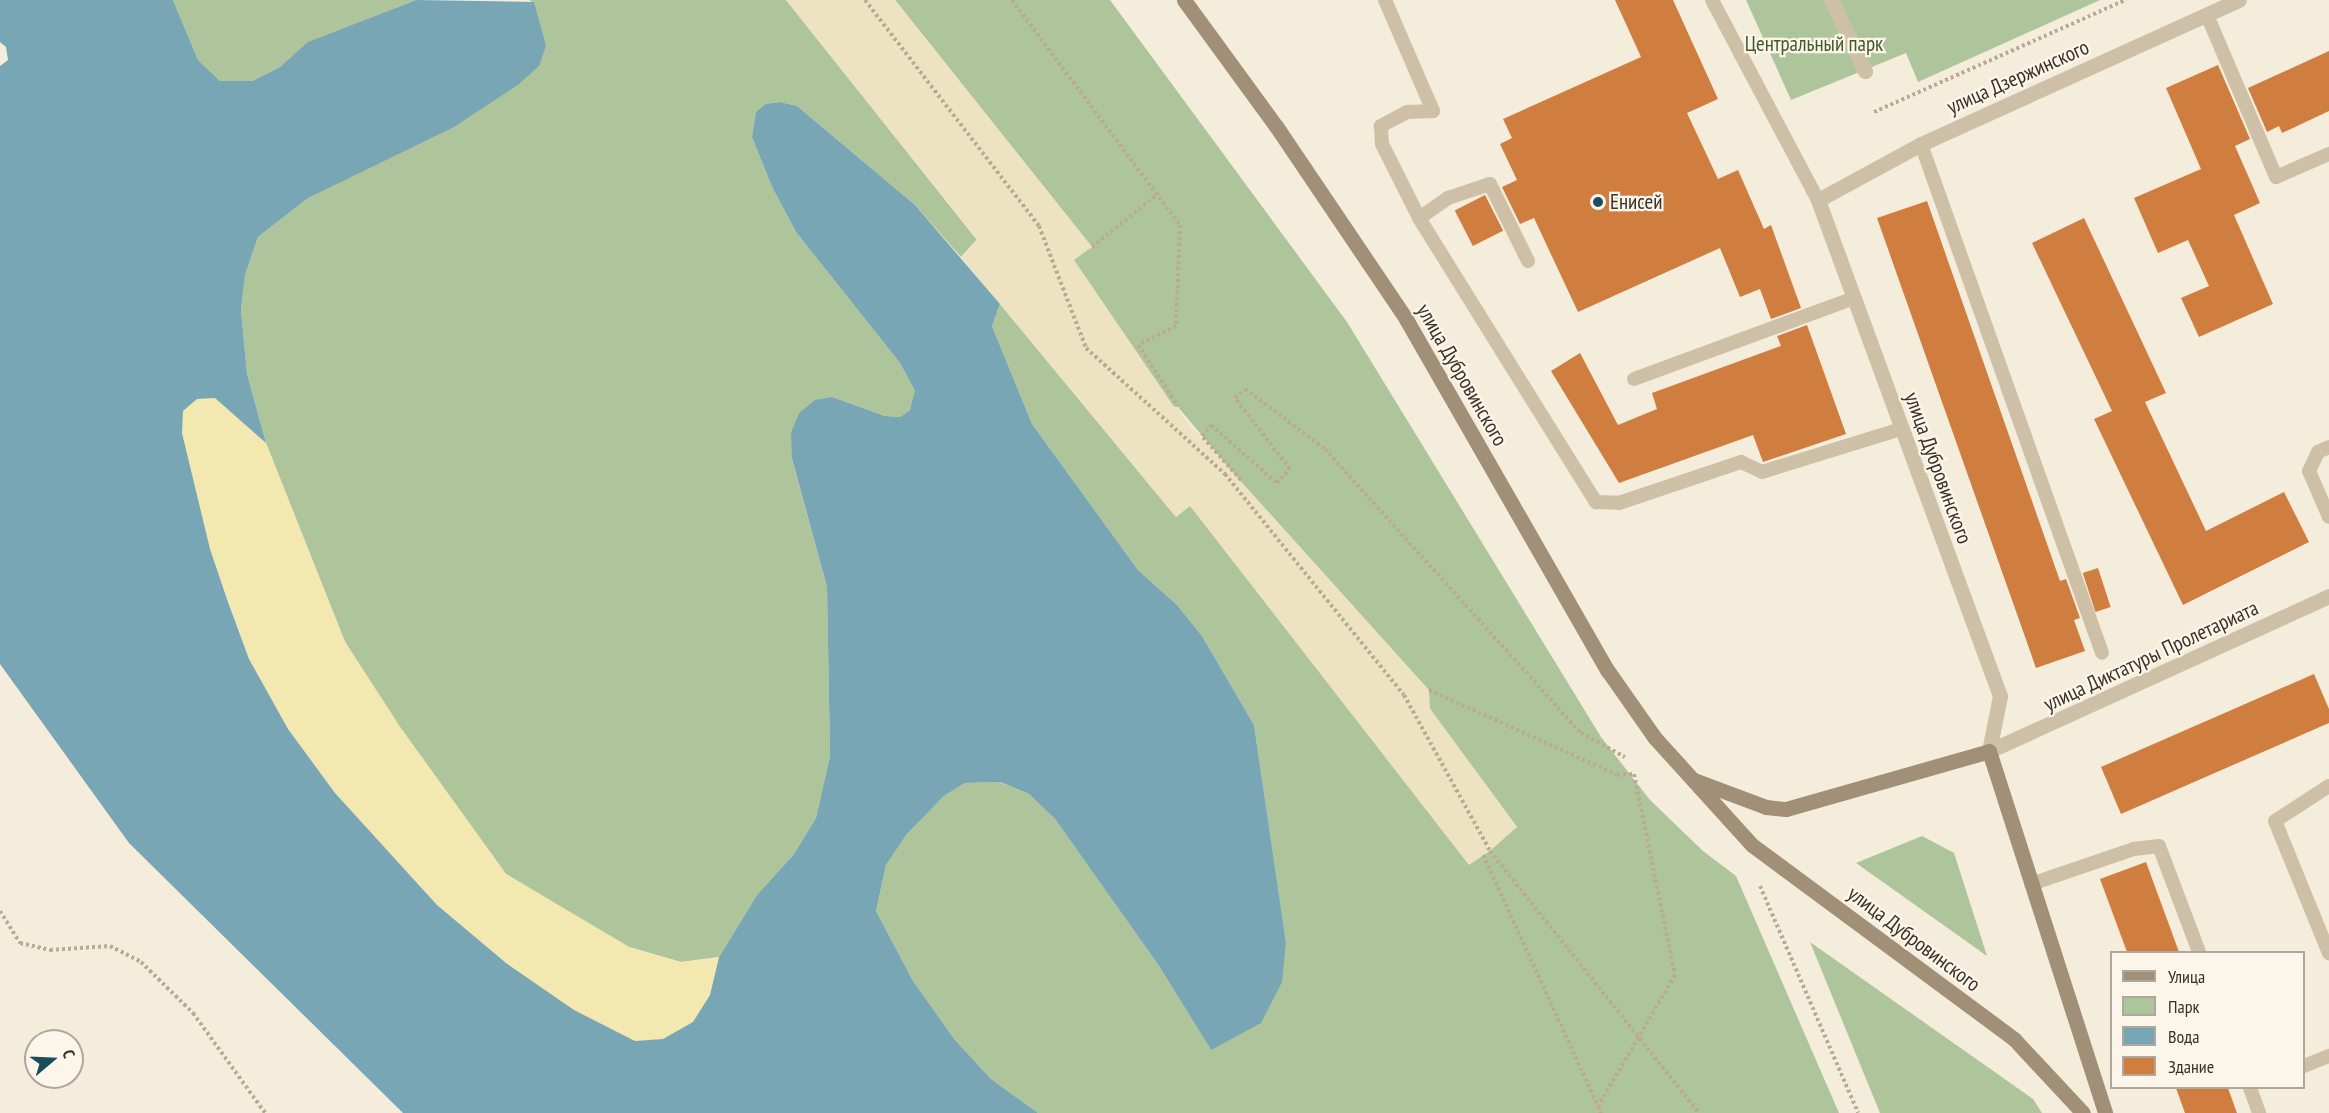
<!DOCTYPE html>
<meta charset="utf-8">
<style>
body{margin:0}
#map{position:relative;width:2329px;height:1113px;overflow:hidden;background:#f4eddc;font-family:"PT Sans Narrow",sans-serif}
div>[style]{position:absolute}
.green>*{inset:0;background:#aec59b}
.sand>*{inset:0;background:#f2e8b0}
.plaza>*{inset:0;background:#ede2c2}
.water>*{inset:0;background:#79a6b4}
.building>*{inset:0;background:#cf7e3f;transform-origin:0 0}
.path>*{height:4px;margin-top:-2px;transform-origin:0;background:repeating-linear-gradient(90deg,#baaa91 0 3px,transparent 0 6px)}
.service>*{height:14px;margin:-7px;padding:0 7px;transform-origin:7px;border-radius:7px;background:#cec0a7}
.pedestrian>*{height:15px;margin:-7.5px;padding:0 7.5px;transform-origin:7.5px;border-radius:7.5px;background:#cec0a7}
.minor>*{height:15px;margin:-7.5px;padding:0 7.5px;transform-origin:7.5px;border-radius:7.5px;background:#cec0a7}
.tertiary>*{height:15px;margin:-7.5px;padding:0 7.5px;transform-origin:7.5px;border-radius:7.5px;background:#cec0a7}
.secondary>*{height:15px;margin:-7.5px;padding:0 7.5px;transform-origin:7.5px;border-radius:7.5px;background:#a18f78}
.dots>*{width:16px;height:16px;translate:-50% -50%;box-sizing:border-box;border:3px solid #fbf6e9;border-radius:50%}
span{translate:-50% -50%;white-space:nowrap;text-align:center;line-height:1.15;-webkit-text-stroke:4.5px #fbf6e9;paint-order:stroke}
.park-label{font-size:21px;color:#3f5a2a}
.street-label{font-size:21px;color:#393128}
.poi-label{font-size:21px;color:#393128}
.left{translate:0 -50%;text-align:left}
.legend{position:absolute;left:2110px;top:951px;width:195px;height:138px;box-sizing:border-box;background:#fbf6e9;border:2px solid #ada79c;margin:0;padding:8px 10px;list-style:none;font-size:18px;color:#393128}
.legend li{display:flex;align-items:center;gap:12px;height:30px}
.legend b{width:30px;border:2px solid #ada79c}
.north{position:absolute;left:24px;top:1029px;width:60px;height:60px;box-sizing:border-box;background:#fbf6e9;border:2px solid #ada79c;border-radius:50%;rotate:71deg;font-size:16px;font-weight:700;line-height:24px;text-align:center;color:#393128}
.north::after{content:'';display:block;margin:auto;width:21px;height:27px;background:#1a4d5e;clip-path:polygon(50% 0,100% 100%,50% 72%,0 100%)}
</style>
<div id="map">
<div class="green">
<i style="clip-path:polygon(173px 0,416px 0,309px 42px,280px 67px,252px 81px,220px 81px,198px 60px)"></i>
<i style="clip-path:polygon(529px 0,786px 0,977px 240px,961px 257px,915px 205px,797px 106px,780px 102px,765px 104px,756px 112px,752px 137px,772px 187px,796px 232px,900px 363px,915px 391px,915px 400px,910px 410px,900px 417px,885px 416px,832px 397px,799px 413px,792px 433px,792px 460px,827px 587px,830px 756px,816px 818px,794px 854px,757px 895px,719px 957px,681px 962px,629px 947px,506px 874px,400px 727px,345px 642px,266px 443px,247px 374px,241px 310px,245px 275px,258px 237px,308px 198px,377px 161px,534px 3px)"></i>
<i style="clip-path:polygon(895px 0,1110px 0,1347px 322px,1601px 737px,1650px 800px,1703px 851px,1736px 876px,1839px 1113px,1038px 1113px,991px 1079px,955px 1040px,913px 981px,876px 911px,886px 865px,907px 834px,944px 796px,965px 783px,999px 782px,1029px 794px,1055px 819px,1159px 966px,1211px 1050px,1286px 942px,1254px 725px,1202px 636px,1177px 605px,1138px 570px,1032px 424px,992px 326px,1000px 304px,1176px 517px,1190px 505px,1469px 864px,1517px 827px,1430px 709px,1178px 407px,1174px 407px,1073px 259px,1092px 247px)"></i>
<i style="clip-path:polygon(1746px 0,2100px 0,1918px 82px,1906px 53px,1791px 100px)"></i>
<i style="clip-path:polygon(1922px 836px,1954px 853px,1987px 956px,1856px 863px)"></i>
<i style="clip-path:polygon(1810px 942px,2033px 1099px,2042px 1113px,1880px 1113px)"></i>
</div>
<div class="sand">
<i style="clip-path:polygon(216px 398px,266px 443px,345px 642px,400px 727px,506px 874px,629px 947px,681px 962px,719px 957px,710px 995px,693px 1023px,663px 1039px,635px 1041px,574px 1010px,506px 963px,437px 905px,335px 793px,288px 729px,249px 659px,210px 549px,182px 433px,183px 411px,197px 399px)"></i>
</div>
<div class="plaza">
<i style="clip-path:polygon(786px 0,895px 0,1092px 247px,1074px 260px,1174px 407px,1178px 406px,1182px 416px,1429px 690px,1430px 709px,1517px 827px,1490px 851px,1469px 865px,1190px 506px,1176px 517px,961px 257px,977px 239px)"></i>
</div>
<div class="water">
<i style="clip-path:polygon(0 0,173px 0,198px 60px,220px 81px,252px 81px,280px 67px,308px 42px,416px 0,534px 2px,546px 46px,539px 66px,519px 84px,454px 127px,308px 198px,258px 237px,245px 275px,241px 310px,247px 374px,266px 443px,215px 398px,197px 399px,183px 411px,182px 433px,210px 549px,228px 602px,249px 659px,288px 729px,335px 793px,437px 905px,506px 963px,574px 1010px,635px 1041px,663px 1039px,693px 1022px,710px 995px,719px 957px,757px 895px,794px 854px,816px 818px,830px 756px,827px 587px,792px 459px,791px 433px,799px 413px,815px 400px,832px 397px,885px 416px,900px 417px,910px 410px,915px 391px,900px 363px,796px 232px,772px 187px,752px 137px,756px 112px,765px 104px,780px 102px,797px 106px,915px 205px,1000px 304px,992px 326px,1032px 424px,1138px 570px,1177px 605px,1202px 636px,1254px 725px,1286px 942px,1282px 982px,1261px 1023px,1211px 1050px,1159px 966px,1055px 819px,1029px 794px,1000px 782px,965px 783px,944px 796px,907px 834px,886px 865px,876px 911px,913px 981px,955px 1040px,991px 1079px,1038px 1113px,403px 1113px,129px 843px,0 664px,0 66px,8px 60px,6px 47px,0 42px)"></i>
</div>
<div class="building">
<i style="clip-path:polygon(1615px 0,1673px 0,1718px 99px,1687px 113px,1718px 179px,1738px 170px,1764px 229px,1771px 225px,1801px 308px,1771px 319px,1760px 289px,1740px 297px,1720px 248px,1578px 312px,1534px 218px,1520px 224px,1502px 187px,1517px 180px,1500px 144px,1512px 138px,1503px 119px,1641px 57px)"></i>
<i style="clip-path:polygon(2329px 51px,2329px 111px,2282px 133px,2279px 126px,2267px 132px,2248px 88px)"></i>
<i style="clip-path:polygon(2218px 65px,2250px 139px,2235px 146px,2260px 203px,2234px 215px,2273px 304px,2199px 337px,2181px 298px,2209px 286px,2188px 240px,2158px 253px,2134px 198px,2201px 169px,2166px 88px)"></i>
<i style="left:1485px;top:195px;width:40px;height:34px;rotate:63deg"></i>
<i style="clip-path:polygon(1927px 201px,2060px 581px,2066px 579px,2080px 618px,2074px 620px,2085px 651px,2036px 668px,1877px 218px)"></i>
<i style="clip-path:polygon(2084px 218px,2166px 393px,2145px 402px,2206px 531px,2284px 492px,2309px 542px,2183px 605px,2094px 419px,2112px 411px,2032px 243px)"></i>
<i style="clip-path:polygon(1807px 325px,1846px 434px,1763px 462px,1753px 435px,1619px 483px,1551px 371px,1580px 353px,1618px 425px,1657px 409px,1652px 393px,1781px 346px,1777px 336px)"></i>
<i style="left:2098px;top:568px;width:41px;height:16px;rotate:72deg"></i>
<i style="clip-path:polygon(2314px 674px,2329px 709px,2329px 723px,2121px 814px,2101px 767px)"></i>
<i style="clip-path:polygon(2146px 862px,2179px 952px,2127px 952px,2100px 879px)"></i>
<i style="clip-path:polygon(2176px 1088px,2228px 1088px,2237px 1113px,2185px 1113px)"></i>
</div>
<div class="path">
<i style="left:865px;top:0;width:285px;rotate:52.4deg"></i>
<i style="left:1039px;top:226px;width:131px;rotate:68.9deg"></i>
<i style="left:1086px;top:348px;width:188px;rotate:42.2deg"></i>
<i style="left:1225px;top:474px;width:284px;rotate:51deg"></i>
<i style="left:1404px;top:695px;width:178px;rotate:61.1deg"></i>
<i style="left:1490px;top:851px;width:335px;rotate:51.4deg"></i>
<i style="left:1012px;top:0;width:281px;rotate:53.3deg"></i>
<i style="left:1180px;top:225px;width:101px;rotate:92.3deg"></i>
<i style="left:1176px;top:326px;width:42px;rotate:153.4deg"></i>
<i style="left:1138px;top:345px;width:73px;rotate:56.7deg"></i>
<i style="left:1874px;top:112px;width:276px;rotate:-24deg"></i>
<i style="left:1092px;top:247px;width:86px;rotate:-38.9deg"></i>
<i style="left:1241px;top:480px;width:59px;rotate:-131.6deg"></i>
<i style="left:1202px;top:436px;width:14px;rotate:-51deg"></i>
<i style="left:1211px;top:425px;width:88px;rotate:41.3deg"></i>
<i style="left:1277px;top:483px;width:19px;rotate:-47deg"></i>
<i style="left:1290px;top:469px;width:90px;rotate:-127.8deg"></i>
<i style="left:1235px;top:398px;width:13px;rotate:-42deg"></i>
<i style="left:1245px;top:389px;width:100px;rotate:36.9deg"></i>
<i style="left:1325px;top:449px;width:382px;rotate:48deg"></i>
<i style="left:1581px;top:733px;width:50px;rotate:28.6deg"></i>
<i style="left:1429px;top:690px;width:206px;rotate:24.3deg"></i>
<i style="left:1617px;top:775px;width:17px;rotate:-3deg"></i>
<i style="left:1634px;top:774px;width:205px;rotate:78.5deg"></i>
<i style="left:1675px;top:975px;width:152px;rotate:120.4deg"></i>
<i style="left:1483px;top:855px;width:284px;rotate:65.4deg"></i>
<i style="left:1760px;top:886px;width:247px;rotate:66.6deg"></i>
<i style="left:0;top:911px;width:38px;rotate:58deg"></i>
<i style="left:20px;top:943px;width:31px;rotate:13deg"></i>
<i style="left:50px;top:950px;width:60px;rotate:-3.8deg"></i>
<i style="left:110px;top:946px;width:35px;rotate:27deg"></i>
<i style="left:141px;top:962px;width:73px;rotate:44.4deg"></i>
<i style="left:193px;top:1013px;width:123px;rotate:54.2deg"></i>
</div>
<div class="service">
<i style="left:1385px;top:0;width:121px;rotate:66.6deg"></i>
<i style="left:1433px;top:111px;width:26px;rotate:178deg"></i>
<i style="left:1407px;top:112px;width:30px;rotate:152deg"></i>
<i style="left:1381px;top:126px;width:18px;rotate:87deg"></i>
<i style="left:1382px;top:144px;width:83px;rotate:63.4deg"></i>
<i style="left:1712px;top:0;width:226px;rotate:62.1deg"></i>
<i style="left:2207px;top:15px;width:176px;rotate:66.9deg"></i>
<i style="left:2276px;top:177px;width:58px;rotate:-23.5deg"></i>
<i style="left:1921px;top:144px;width:540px;rotate:70.42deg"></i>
<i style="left:1528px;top:261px;width:86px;rotate:-116.3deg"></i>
<i style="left:1490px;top:184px;width:44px;rotate:161.6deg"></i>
<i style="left:1448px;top:198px;width:35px;rotate:145deg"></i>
<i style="left:1419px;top:218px;width:335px;rotate:58.1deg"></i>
<i style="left:1596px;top:502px;width:23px;rotate:2deg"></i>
<i style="left:1619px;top:503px;width:129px;rotate:-18.6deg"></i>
<i style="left:1741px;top:462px;width:23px;rotate:25deg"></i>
<i style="left:1762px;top:472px;width:145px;rotate:-17.2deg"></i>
<i style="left:1634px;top:379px;width:234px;rotate:-20.2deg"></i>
<i style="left:2329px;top:447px;width:12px;rotate:156deg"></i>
<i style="left:2318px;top:452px;width:21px;rotate:115deg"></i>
<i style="left:2309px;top:471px;width:50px;rotate:66.5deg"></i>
<i style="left:2329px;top:786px;width:64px;rotate:147.1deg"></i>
<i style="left:2275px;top:821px;width:143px;rotate:67.8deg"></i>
<i style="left:2031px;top:884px;width:109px;rotate:-18.8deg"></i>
<i style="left:2134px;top:849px;width:25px;rotate:-7deg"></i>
<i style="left:2159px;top:846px;width:113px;rotate:69.3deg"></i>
<i style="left:2304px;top:1066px;width:27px;rotate:-22deg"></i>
<i style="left:2250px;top:1088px;width:27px;rotate:70deg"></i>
</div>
<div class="pedestrian">
<i style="left:1831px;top:0;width:79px;rotate:64.4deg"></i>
</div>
<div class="minor">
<i style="left:1989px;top:751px;width:56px;rotate:-78.7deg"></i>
<i style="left:2000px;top:696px;width:528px;rotate:-110.15deg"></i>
<i style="left:1818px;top:200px;width:117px;rotate:-28.5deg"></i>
<i style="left:1921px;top:144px;width:349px;rotate:-24.4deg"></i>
</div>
<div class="tertiary">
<i style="left:1989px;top:751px;width:374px;rotate:-24.5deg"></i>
</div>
<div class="secondary">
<i style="left:1184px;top:0;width:156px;rotate:53.9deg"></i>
<i style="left:1276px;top:126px;width:233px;rotate:56deg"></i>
<i style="left:1406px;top:319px;width:406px;rotate:60.2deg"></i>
<i style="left:1608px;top:671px;width:82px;rotate:55deg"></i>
<i style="left:1655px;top:738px;width:144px;rotate:47.8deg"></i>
<i style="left:1752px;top:845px;width:326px;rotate:36.5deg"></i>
<i style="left:2014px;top:1039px;width:101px;rotate:47deg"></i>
<i style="left:1694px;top:780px;width:77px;rotate:20.6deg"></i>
<i style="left:1766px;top:807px;width:20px;rotate:6deg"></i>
<i style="left:1786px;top:809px;width:211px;rotate:-15.9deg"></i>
<i style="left:1989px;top:751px;width:380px;rotate:72.2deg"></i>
</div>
<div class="dots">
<i style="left:1598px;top:202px;background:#1a4d5e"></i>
</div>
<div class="park-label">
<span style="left:1814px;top:44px">Центральный парк</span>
</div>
<div class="street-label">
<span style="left:2018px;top:77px;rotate:-24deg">улица Дзержинского</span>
<span style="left:1462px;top:375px;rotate:60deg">улица Дубровинского</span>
<span style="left:1938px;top:468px;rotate:70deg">улица Дубровинского</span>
<span style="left:2151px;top:656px;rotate:-25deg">улица Диктатуры Пролетариата</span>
<span style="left:1914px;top:939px;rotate:37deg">улица Дубровинского</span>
</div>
<div class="poi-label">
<span class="left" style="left:1610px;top:202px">Енисей</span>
</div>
<ul class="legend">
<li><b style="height:8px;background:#a18f78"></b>Улица</li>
<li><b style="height:16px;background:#aec59b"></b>Парк</li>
<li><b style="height:16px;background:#79a6b4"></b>Вода</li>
<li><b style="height:16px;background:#cf7e3f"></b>Здание</li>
</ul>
<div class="north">С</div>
</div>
